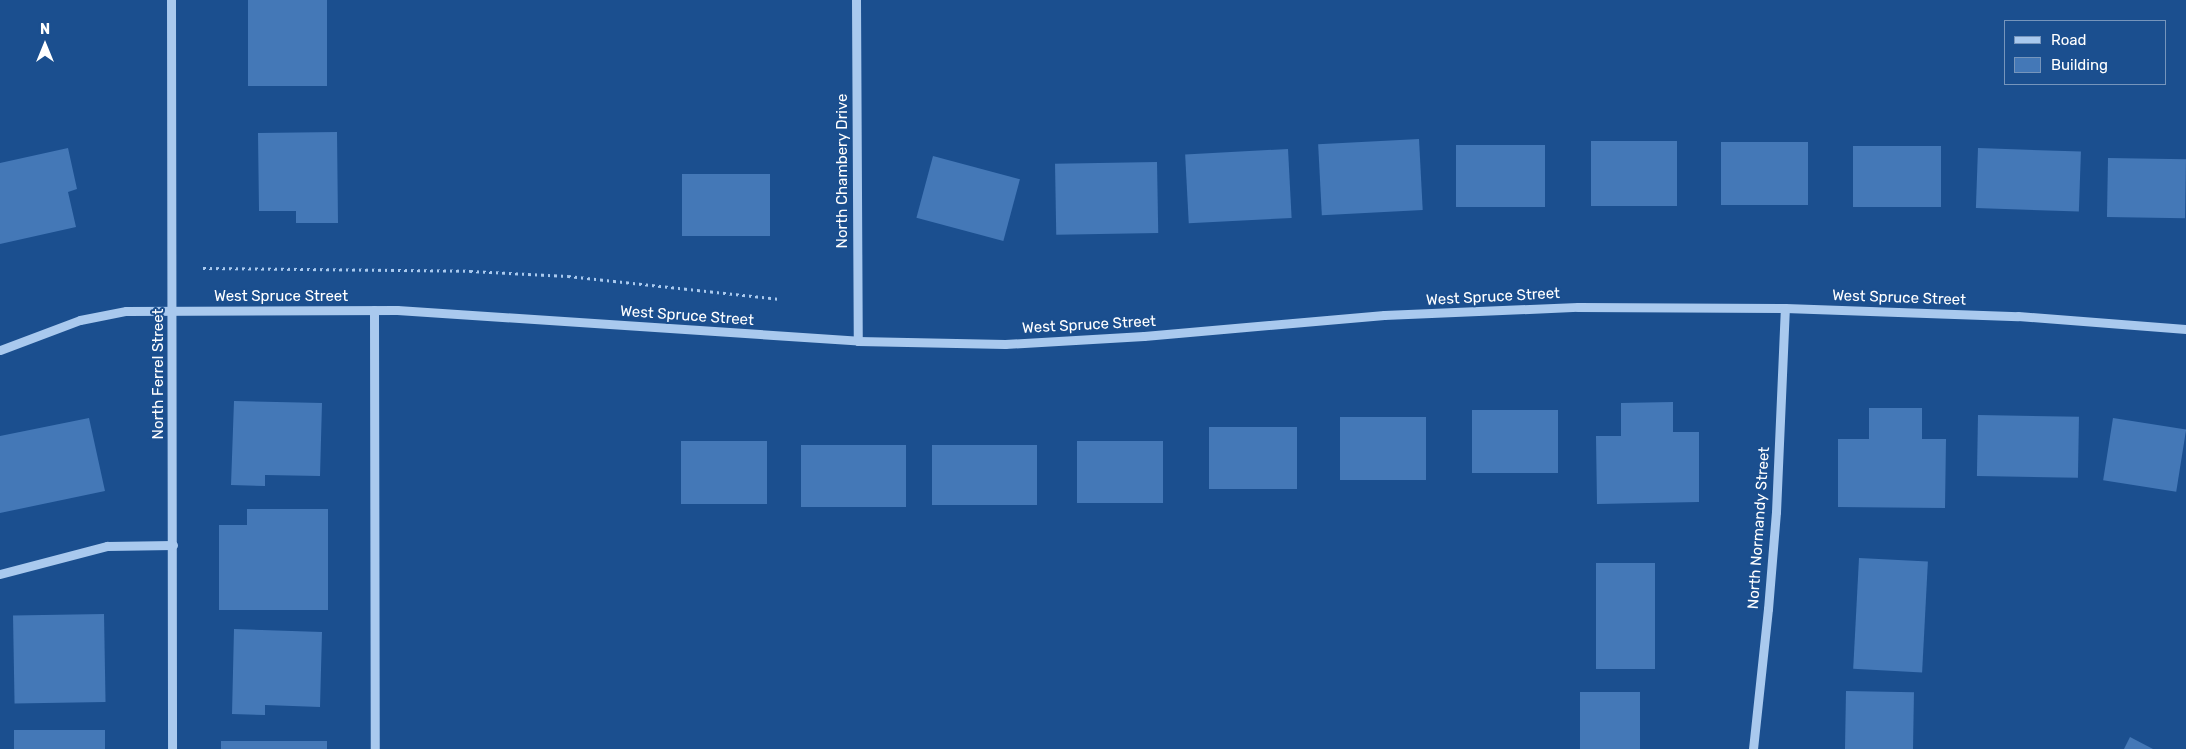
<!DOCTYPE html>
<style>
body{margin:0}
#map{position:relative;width:2186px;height:749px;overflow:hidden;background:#1b4f8f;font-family:Rubik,sans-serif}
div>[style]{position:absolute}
.building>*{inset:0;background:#4478b7;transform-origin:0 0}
.path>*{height:3px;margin-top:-1.5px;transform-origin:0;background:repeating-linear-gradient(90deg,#a9c9ee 0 2.5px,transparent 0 6.5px)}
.minor>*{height:9px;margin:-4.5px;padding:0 4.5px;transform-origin:4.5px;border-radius:4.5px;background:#a9c9ee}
span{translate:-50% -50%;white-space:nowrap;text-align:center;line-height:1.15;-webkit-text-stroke:4px #1b4f8f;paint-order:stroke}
.street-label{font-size:15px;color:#fff}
.legend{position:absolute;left:2004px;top:20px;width:162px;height:65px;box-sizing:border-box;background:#1b4f8f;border:1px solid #7695bc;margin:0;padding:6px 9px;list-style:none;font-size:15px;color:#fff}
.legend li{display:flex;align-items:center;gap:10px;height:25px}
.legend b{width:25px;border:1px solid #7695bc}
.north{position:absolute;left:20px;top:20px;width:50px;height:50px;-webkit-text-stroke:4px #1b4f8f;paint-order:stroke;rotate:0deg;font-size:14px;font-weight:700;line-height:20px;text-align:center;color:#fff}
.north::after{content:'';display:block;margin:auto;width:18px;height:22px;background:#fff;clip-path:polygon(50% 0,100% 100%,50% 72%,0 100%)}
</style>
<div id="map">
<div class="building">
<i style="left:248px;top:0;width:79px;height:86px"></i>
<i style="clip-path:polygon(337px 132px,338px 223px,296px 223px,296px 211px,259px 211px,258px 133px)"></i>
<i style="left:1419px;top:139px;width:71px;height:101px;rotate:87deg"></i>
<i style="left:1591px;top:141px;width:86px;height:65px"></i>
<i style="left:1721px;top:142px;width:87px;height:63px"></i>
<i style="left:1456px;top:145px;width:89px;height:62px"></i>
<i style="left:1853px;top:146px;width:88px;height:61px"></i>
<i style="clip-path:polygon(68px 148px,77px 189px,68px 192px,76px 227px,0 244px,0 163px)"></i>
<i style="left:1978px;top:148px;width:103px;height:60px;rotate:2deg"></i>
<i style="left:1288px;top:149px;width:69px;height:103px;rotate:87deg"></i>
<i style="left:933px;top:156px;width:90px;height:64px;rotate:15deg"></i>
<i style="left:2108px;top:158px;width:78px;height:59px;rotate:1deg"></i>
<i style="left:1157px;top:162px;width:71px;height:102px;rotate:89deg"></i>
<i style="left:682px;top:174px;width:88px;height:62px"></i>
<i style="clip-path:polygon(234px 401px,322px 403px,320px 476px,265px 475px,265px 486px,231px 485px)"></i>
<i style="clip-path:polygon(1673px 402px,1673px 432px,1699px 432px,1699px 502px,1597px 504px,1596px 436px,1621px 436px,1621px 403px)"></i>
<i style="clip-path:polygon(1869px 408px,1922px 408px,1922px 439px,1946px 439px,1945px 508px,1838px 507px,1838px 439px,1869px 439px)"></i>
<i style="left:1472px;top:410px;width:86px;height:63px"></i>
<i style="left:1978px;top:415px;width:101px;height:61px;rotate:1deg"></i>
<i style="left:1340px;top:417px;width:86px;height:63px"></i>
<i style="clip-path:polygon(89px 418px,105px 491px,0 513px,0 436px)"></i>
<i style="left:2113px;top:418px;width:74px;height:63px;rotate:9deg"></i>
<i style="left:1209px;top:427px;width:88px;height:62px"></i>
<i style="left:681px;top:441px;width:86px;height:63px"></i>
<i style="left:1077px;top:441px;width:86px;height:62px"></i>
<i style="left:801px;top:445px;width:105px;height:62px"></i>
<i style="left:932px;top:445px;width:105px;height:60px"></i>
<i style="clip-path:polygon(247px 509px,328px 509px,328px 610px,219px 610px,219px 525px,247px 525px)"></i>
<i style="left:1859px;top:558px;width:69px;height:111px;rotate:3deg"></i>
<i style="left:1596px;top:563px;width:59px;height:106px"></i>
<i style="left:104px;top:614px;width:88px;height:91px;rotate:89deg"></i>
<i style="clip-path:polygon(234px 629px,322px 632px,320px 707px,265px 705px,265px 715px,232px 714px)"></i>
<i style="left:1846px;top:691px;width:68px;height:58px;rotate:1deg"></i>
<i style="left:1580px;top:692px;width:60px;height:57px"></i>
<i style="left:14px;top:730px;width:91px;height:19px"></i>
<i style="clip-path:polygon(2130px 737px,2153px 749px,2124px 749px)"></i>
<i style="left:221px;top:741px;width:106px;height:8px"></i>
</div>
<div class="path">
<i style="left:203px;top:268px;width:267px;rotate:0.6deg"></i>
<i style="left:470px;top:271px;width:98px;rotate:2.9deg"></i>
<i style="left:568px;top:276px;width:213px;rotate:6.2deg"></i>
</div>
<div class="minor">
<i style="left:171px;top:0;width:749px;rotate:89.92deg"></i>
<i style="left:856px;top:0;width:341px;rotate:89.7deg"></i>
<i style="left:374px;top:310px;width:439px;rotate:89.9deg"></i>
<i style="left:0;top:350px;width:85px;rotate:-20.6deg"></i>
<i style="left:80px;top:320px;width:47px;rotate:-11.1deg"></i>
<i style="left:126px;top:311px;width:271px;rotate:-0.2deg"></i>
<i style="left:397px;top:310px;width:462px;rotate:3.8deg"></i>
<i style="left:858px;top:341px;width:147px;rotate:1.2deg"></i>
<i style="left:1005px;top:344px;width:139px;rotate:-3.3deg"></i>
<i style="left:1144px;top:336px;width:241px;rotate:-5deg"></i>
<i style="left:1384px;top:315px;width:194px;rotate:-2.4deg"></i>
<i style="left:1578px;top:307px;width:207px;rotate:0.3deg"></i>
<i style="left:1785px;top:308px;width:233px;rotate:2deg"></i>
<i style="left:2018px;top:316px;width:169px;rotate:4.4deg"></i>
<i style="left:0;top:574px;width:111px;rotate:-14.7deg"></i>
<i style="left:107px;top:546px;width:66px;rotate:-0.9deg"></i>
<i style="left:1753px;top:749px;width:141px;rotate:-83.9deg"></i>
<i style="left:1768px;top:609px;width:97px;rotate:-85.3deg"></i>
<i style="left:1776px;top:512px;width:204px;rotate:-87.5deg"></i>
</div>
<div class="street-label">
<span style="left:843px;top:171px;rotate:-90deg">North Chambery Drive</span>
<span style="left:281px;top:297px">West Spruce Street</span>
<span style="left:1493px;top:297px;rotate:-3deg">West Spruce Street</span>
<span style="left:1899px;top:298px;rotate:2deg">West Spruce Street</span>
<span style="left:687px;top:316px;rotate:4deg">West Spruce Street</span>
<span style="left:1089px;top:325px;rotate:-3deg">West Spruce Street</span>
<span style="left:159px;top:374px;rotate:-90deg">North Ferrel Street</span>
<span style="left:1759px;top:528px;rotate:-86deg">North Normandy Street</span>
</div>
<ul class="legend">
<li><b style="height:6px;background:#a9c9ee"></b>Road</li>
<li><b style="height:14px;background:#4478b7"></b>Building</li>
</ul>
<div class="north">N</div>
</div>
